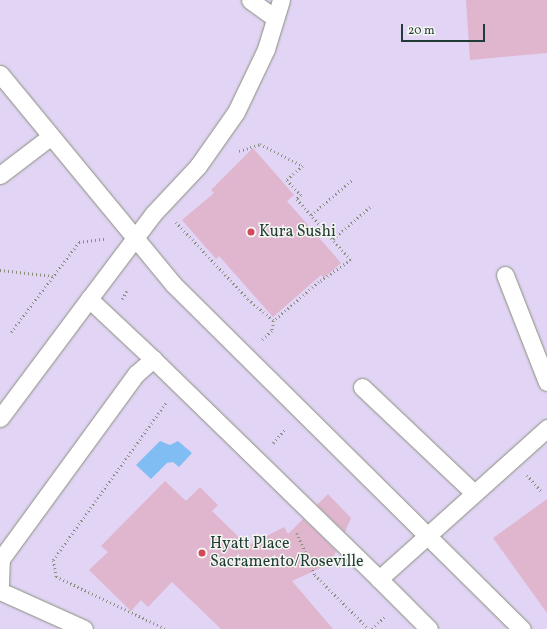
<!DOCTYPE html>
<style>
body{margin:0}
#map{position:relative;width:547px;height:629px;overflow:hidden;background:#f1e1c6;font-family:Vollkorn,serif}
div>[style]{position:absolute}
.built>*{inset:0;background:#e1d4f4;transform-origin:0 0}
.water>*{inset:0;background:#80bdf3}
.building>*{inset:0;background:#e0b5ce}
.path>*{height:2.5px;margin-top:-1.25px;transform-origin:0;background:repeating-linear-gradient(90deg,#888f7d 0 1px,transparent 0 4px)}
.roads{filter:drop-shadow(0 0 1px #888f7d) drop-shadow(0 0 1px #888f7d)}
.lane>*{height:17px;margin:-8.5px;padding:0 8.5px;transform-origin:8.5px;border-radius:8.5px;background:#fff}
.dots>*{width:11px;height:11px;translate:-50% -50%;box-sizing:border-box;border:2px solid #f6f6f2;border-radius:50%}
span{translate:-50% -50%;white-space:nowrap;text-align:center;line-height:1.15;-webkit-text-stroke:3px #f6f6f2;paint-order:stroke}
.poi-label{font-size:16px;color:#1f3d34}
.left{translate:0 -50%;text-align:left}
.scale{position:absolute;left:401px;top:24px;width:84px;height:18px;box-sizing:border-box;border:2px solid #1f3d34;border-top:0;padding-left:5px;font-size:12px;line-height:14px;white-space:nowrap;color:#1f3d34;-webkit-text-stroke:3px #f6f6f2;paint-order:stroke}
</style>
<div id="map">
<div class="built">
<i style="left:0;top:0;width:547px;height:629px"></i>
</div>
<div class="water">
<i style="clip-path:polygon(160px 441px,170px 445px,178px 441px,192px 453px,179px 467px,173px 462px,167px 463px,151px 479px,136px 465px)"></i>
</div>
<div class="building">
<i style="clip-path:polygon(466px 0,547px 0,547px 53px,470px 60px)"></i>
<i style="clip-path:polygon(253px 148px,294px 195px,287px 201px,341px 263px,324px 278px,321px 275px,273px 317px,219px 256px,216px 259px,182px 220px,214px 193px,211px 190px)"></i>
<i style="clip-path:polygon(165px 481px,186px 501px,200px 487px,218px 505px,212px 511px,248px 546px,284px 527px,288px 534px,303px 519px,336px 551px,331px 563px,292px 581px,333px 629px,221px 629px,172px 582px,148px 607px,141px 600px,131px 611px,89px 570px,108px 552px,101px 546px)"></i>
<i style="clip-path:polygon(328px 494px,351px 518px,345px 532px,317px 505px)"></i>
<i style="clip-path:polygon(547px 499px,547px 613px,493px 538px)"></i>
</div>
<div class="path">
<i style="left:239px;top:151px;width:22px;rotate:-18deg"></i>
<i style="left:260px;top:144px;width:48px;rotate:27.1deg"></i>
<i style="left:303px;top:166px;width:21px;rotate:139deg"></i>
<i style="left:287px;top:180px;width:21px;rotate:47deg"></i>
<i style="left:301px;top:195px;width:6px;rotate:135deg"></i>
<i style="left:297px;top:199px;width:81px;rotate:48.5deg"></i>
<i style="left:351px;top:260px;width:39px;rotate:145deg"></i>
<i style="left:319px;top:282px;width:60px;rotate:139.1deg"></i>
<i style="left:274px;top:321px;width:10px;rotate:101deg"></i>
<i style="left:272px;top:331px;width:13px;rotate:138deg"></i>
<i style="left:311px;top:215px;width:55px;rotate:-40.6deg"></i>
<i style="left:176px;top:222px;width:105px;rotate:46.9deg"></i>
<i style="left:248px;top:299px;width:34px;rotate:40deg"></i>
<i style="left:333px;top:239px;width:52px;rotate:-41.1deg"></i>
<i style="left:0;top:270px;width:53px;rotate:6.5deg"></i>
<i style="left:122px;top:299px;width:10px;rotate:-61deg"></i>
<i style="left:11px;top:332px;width:113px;rotate:-52.9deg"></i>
<i style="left:79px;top:242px;width:26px;rotate:-7deg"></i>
<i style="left:273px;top:443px;width:18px;rotate:-49deg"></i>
<i style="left:527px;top:475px;width:24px;rotate:48deg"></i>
<i style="left:297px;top:533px;width:46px;rotate:66.8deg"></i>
<i style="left:315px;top:575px;width:76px;rotate:45deg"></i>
<i style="left:165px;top:629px;width:121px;rotate:-154.5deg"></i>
<i style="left:56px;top:577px;width:17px;rotate:-100deg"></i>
<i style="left:53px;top:560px;width:193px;rotate:-54.3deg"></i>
<i style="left:372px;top:629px;width:18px;rotate:-45deg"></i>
</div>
<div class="roads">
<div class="lane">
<i style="left:250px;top:0;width:31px;rotate:36deg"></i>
<i style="left:0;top:74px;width:272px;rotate:50.5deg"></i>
<i style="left:173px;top:284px;width:491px;rotate:44.7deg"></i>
<i style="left:0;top:175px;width:64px;rotate:-37.4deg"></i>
<i style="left:505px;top:275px;width:115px;rotate:68.6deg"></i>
<i style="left:153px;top:359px;width:315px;rotate:44.2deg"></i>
<i style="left:362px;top:387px;width:154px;rotate:43.4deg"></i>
<i style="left:0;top:418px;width:149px;rotate:-53.2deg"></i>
<i style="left:0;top:585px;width:26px;rotate:-88deg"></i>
<i style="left:1px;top:559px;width:229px;rotate:-53.9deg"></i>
<i style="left:136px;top:374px;width:23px;rotate:-41deg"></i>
<i style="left:153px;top:359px;width:88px;rotate:-136.8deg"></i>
<i style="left:89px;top:299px;width:106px;rotate:-53deg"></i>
<i style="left:153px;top:214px;width:66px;rotate:-46.8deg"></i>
<i style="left:198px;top:166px;width:66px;rotate:-54.9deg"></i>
<i style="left:236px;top:112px;width:70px;rotate:-64.5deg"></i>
<i style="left:266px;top:49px;width:51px;rotate:-73deg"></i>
<i style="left:0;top:591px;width:92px;rotate:24.3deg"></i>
<i style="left:429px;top:629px;width:71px;rotate:-135deg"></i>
<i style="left:379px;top:579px;width:226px;rotate:-41.9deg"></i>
</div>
</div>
<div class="dots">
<i style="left:251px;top:232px;background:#d1495b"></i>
<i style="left:202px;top:553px;background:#d1495b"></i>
</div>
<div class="poi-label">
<span class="left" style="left:259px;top:232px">Kura Sushi</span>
<span class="left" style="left:210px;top:553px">Hyatt Place<br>Sacramento/Roseville</span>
</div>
<div class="scale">20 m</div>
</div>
